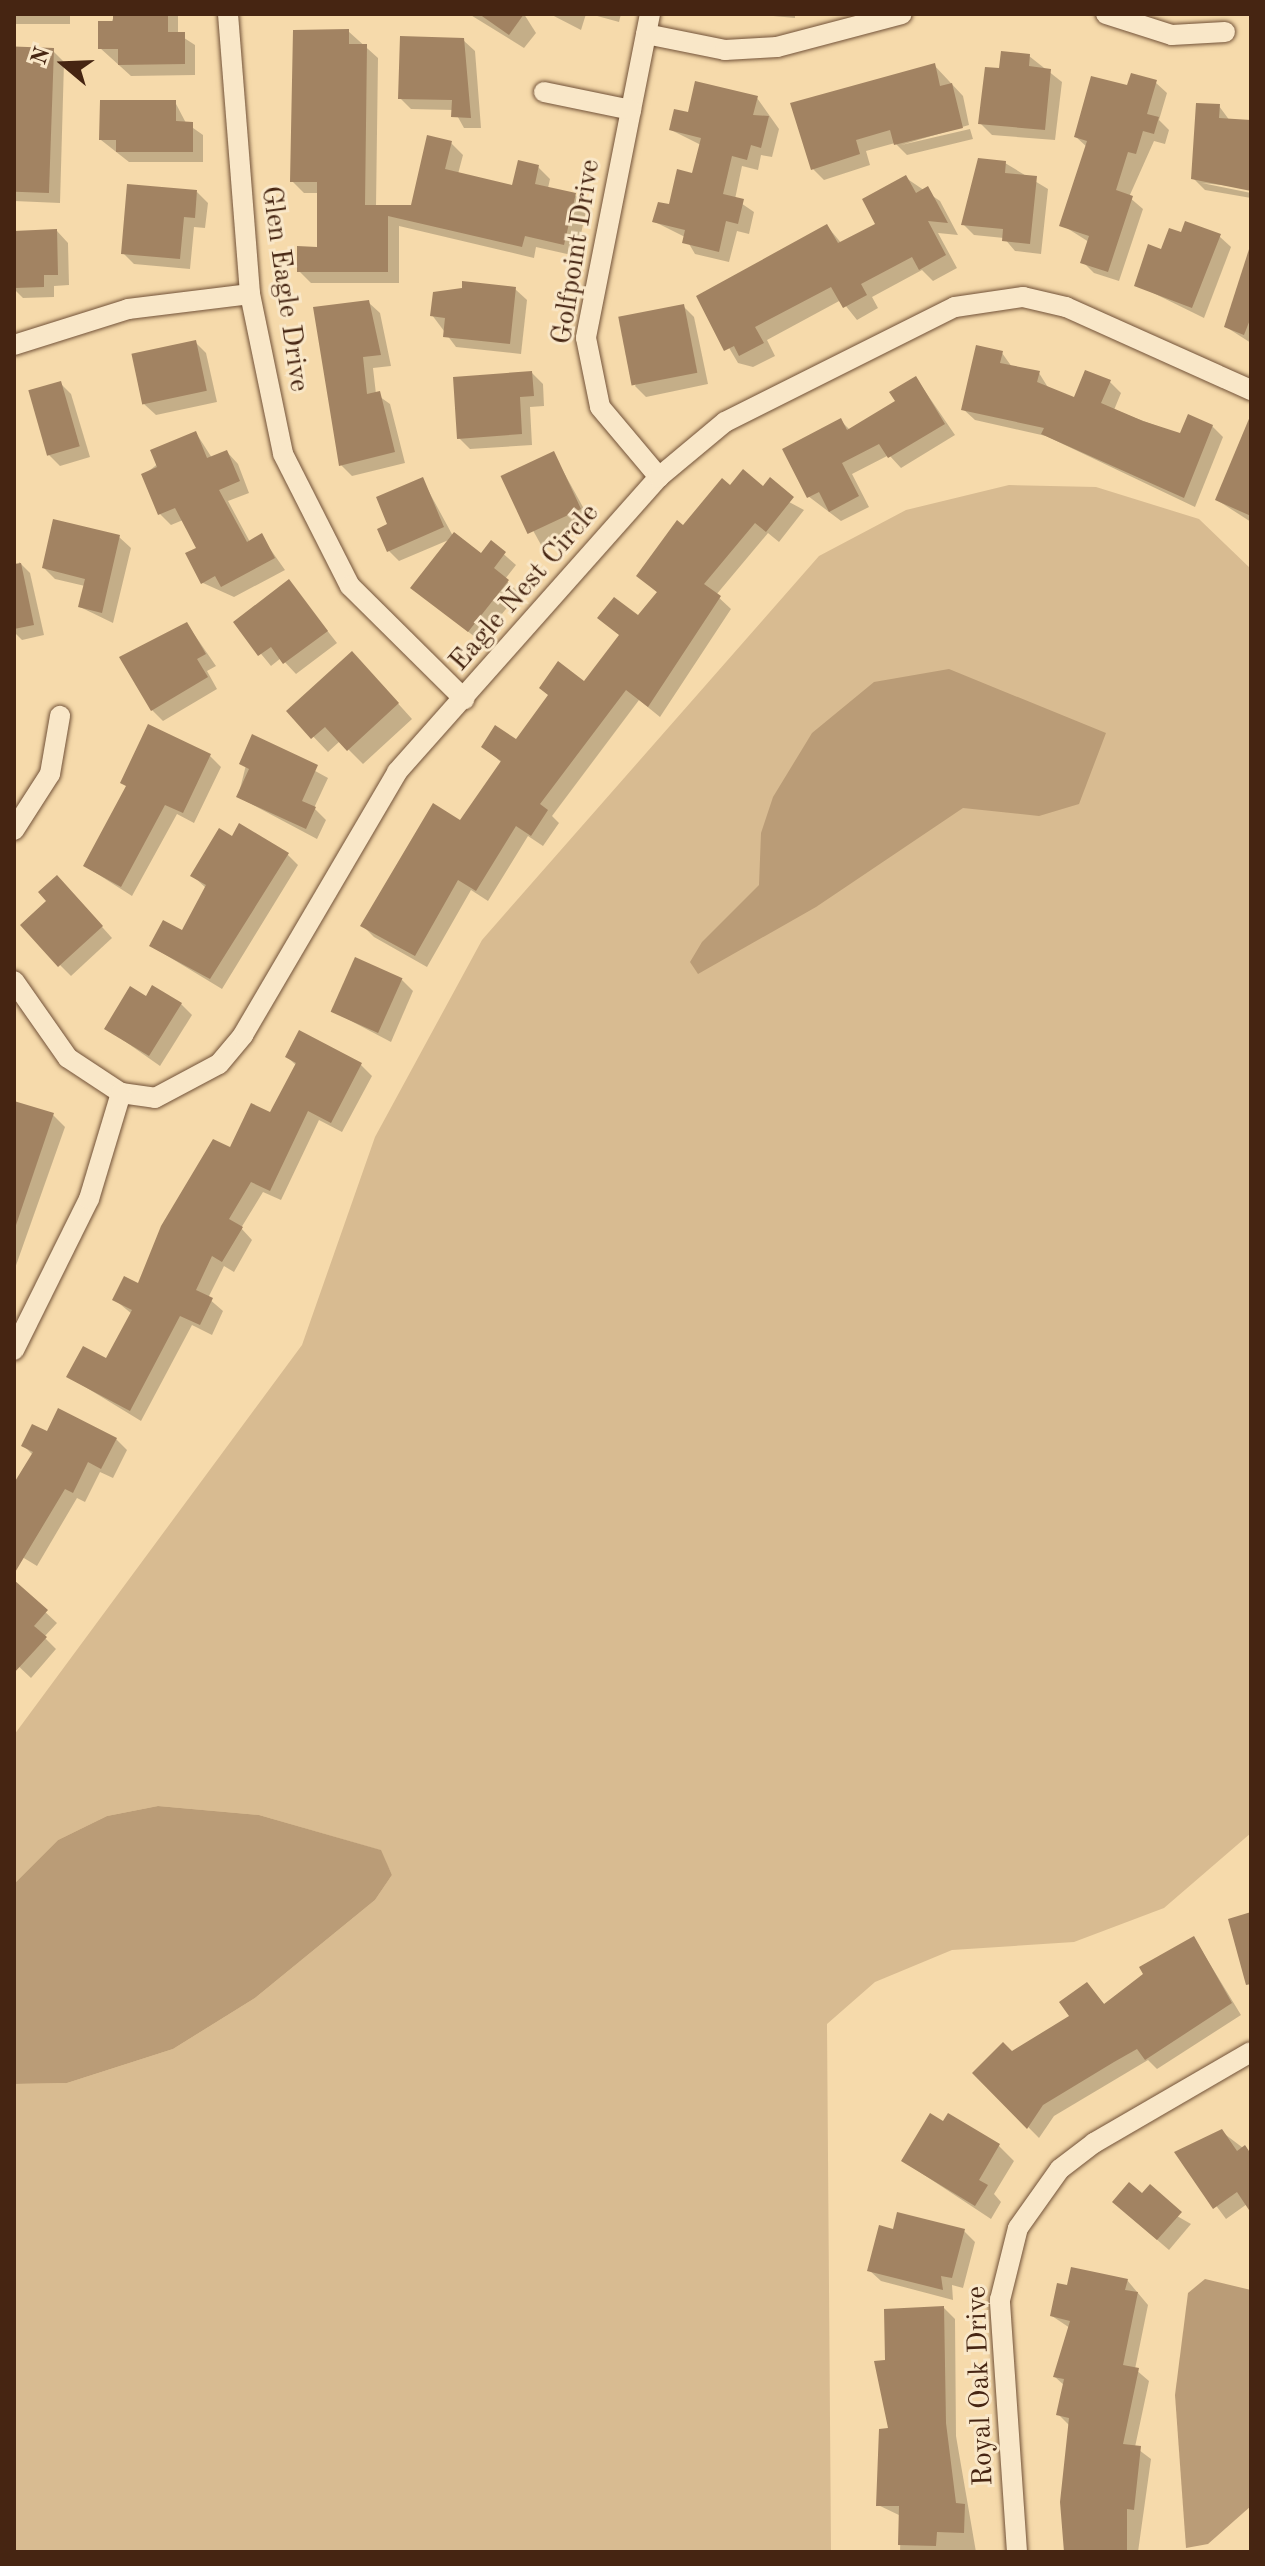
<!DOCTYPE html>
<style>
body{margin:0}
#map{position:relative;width:1265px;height:2566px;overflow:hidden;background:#f6daab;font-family:"Old Standard TT",serif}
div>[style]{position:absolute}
.green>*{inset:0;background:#d8bb91}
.water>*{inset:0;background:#ba9c77}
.shadow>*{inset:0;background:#0003;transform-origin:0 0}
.building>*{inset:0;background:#a28362;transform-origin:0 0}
.roads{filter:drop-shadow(0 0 2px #725238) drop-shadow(0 0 2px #725238)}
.minor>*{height:20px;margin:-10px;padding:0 10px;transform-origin:10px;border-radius:10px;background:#f9e7c8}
span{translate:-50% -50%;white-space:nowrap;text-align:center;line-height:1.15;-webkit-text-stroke:6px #f9e7c8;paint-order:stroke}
.street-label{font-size:28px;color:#462512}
.frame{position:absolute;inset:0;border:16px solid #462512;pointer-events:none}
.north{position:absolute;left:24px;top:24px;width:80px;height:80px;-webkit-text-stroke:6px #f9e7c8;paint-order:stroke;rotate:289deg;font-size:22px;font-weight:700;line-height:32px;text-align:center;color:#462512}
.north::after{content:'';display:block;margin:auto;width:28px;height:36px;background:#462512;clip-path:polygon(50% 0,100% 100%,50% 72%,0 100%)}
</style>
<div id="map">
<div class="green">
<i style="clip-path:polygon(1009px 485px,1096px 487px,1199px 519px,1251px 569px,1251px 1833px,1164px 1908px,1074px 1942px,952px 1950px,875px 1982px,827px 2024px,831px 2552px,14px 2552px,14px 2084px,67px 2083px,173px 2049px,255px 1998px,375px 1900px,392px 1875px,380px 1850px,259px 1815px,158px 1806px,107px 1816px,58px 1840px,14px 1884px,14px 1735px,302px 1345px,375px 1137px,482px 940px,819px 556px,906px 510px)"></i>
</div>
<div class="water">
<i style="clip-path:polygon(949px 669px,1106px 733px,1079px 804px,1039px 816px,963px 808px,816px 907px,698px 974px,690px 962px,702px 942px,759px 885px,761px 833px,773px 797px,812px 733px,874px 682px)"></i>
<i style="clip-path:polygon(158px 1806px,259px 1815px,381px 1850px,392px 1875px,375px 1900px,255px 1998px,173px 2049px,67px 2083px,14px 2084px,14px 1884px,58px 1840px,107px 1816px)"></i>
<i style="clip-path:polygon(1205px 2279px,1251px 2290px,1251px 2506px,1208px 2544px,1186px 2548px,1175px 2395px,1188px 2293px)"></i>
</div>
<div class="shadow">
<i style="left:14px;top:14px;width:56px;height:10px"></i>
<i style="clip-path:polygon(115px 14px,178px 14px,178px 34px,195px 45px,195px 75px,131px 76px,100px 48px)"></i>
<i style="clip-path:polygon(469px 14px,524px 14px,536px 33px,524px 48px)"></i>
<i style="clip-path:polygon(550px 14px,586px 14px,581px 30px)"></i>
<i style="clip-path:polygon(590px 14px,621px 14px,619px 22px)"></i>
<i style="clip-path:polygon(750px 14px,795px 14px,795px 18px)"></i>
<i style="clip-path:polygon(348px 31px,378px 58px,376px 207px,412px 207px,451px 143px,463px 155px,458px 174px,513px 187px,538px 167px,550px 179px,548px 188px,575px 195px,587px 207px,576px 256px,536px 247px,534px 258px,399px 226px,399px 283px,311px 283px,299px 271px,319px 249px,319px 193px,304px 193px,292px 181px)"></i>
<i style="clip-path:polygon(463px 40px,475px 51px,481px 128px,464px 128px,454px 110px,411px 109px,400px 98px)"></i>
<i style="clip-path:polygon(53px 51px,64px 62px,60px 203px,14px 201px,14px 52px)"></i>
<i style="clip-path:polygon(1029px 56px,1062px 82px,1055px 140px,992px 135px,981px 124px,1000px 71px)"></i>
<i style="clip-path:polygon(934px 65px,963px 96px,969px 125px,901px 145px,970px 129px,973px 139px,907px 155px,895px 143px,866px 151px,870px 165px,824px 180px,813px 169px)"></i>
<i style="clip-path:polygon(1155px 82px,1167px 93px,1159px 120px,1169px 130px,1165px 144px,1154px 141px,1129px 197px,1143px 209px,1119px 281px,1094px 273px,1083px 262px,1089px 242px,1062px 225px,1087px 147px,1076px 137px,1129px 88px)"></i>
<i style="clip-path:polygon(757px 98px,779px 129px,772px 157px,761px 155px,758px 170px,742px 166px,735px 199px,754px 212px,749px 234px,737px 231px,729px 262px,695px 254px,685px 237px,655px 222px,694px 175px,701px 145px,671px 130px,689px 114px)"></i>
<i style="clip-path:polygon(175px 102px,186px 123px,203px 135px,203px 162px,129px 162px,101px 140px)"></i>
<i style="clip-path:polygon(1219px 106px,1230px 121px,1251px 122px,1251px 188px,1202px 183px,1251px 193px,1251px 198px,1205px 190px,1193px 178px)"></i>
<i style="clip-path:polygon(1005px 163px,1048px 189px,1041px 254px,1015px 251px,1004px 238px,974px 235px,963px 224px)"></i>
<i style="clip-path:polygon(906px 178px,940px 201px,958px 235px,938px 233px,957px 268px,933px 281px,922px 270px,872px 297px,878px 308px,857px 320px,841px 300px,767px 340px,775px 356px,753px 367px,738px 363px,699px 297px,827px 226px,842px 244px,877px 225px)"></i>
<i style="clip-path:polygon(197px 192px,208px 203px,205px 228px,194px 227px,190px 269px,134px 264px,123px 253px)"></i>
<i style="clip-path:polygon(57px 231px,68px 243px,69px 285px,54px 286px,54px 297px,23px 298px,14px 289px,14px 233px)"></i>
<i style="clip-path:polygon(1182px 235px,1219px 236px,1231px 247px,1204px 318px,1137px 285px)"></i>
<i style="clip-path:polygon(1250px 250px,1251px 251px,1251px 343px,1226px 327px)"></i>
<i style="clip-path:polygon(515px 289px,527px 300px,521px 354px,456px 347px,432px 315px)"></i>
<i style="clip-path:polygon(368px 302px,380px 313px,391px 366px,373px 368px,376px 394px,390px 404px,405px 463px,352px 476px,341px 465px)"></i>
<i style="clip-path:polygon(683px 306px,694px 317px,708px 384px,646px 397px,635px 386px)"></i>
<i style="clip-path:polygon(195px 342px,206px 353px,217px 402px,156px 415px,144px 404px)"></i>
<i style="clip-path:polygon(1002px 353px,1012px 367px,1039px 373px,1049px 389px,1075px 399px,1110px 382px,1121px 393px,1114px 410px,1181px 435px,1212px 426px,1223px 437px,1195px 507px,1046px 436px,975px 420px,963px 409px)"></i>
<i style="clip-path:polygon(532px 373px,543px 384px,544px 406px,530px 407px,532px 445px,470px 449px,459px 438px)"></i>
<i style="clip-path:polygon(916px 378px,955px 435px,901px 468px,889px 455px,852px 474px,869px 507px,841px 521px,808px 496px,841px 421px,851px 431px,897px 402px)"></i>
<i style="clip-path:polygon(60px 383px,71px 394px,90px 457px,60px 466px,49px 455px)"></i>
<i style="clip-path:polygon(196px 433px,212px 458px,227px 452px,238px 464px,249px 493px,228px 501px,250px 542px,261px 536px,285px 570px,234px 597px,203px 583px,198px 548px,183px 520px,171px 525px,160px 514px,144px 475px)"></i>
<i style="clip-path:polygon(1251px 448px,1251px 522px,1217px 500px)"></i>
<i style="left:553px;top:453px;width:77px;height:55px;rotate:61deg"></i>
<i style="clip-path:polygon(422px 479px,453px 536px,481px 556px,491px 543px,516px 565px,505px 579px,519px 593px,480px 641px,413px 588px,451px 539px,399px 561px,388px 550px,390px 525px)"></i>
<i style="clip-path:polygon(731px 488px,763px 488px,804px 510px,779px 542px,768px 533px,716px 595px,731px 609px,660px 717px,639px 700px,552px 816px,559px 823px,543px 846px,528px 836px,488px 901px,471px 890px,427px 967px,374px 937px,363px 926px,461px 823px,502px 763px,483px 746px,516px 742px,585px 683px,658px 593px,638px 576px)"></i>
<i style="clip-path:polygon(119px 537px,131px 548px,113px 623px,80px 607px,85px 586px,55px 579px,44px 568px)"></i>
<i style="clip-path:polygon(19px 562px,30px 573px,44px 635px,22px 640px,14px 632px)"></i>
<i style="clip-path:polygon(289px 582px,337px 643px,296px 674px,281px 658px,271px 666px,235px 622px)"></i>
<i style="clip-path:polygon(187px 624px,216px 666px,207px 671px,217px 689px,163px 721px,152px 710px)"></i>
<i style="clip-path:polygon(366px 668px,412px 719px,363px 764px,340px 741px,328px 752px,289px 711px)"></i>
<i style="clip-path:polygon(253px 737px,328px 778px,314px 808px,326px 820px,317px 839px,238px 797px)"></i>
<i style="clip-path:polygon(210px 756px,221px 767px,194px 823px,177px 814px,132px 896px,85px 866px)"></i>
<i style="clip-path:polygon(232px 838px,287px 854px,298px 865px,222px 989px,151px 946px,182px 933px,206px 888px,193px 876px)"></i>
<i style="clip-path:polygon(68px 889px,112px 938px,71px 976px,60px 965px)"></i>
<i style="clip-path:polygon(402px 980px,413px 991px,391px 1042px,334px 1012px)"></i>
<i style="clip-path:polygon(146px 998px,181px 1004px,192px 1015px,160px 1066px,106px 1028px)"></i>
<i style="clip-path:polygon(287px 1057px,361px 1065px,372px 1076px,342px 1132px,319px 1120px,281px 1200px,263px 1192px,241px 1228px,252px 1240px,234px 1272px,224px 1266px,208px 1298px,223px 1311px,212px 1335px,192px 1325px,141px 1421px,69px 1377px,107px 1361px,132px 1314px,115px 1300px,139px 1285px,231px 1149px,271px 1115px,297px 1066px)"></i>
<i style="clip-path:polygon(14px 1103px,53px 1115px,65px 1127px,14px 1271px)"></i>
<i style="clip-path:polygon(48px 1434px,116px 1439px,127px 1450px,113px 1478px,100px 1472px,85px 1502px,77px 1498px,37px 1566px,14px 1552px,14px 1487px,33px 1455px,24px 1446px)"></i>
<i style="clip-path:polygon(14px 1583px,57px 1623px,44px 1637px,56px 1649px,31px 1678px,14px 1662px)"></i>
<i style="clip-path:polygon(1194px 1938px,1241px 2015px,1157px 2069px,1148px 2060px,1054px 2116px,1039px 2138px,975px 2073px,1072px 2017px,1087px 1984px,1105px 2005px)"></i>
<i style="clip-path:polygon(1222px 2132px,1251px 2154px,1251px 2209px,1247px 2204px,1226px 2219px,1177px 2153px)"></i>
<i style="clip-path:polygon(999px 2146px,1014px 2161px,994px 2194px,1001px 2202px,991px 2219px,903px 2161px)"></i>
<i style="clip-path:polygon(1142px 2196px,1191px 2224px,1169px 2250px,1126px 2213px)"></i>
<i style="clip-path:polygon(894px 2231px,964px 2231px,975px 2242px,963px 2288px,952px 2285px,953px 2300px,881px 2281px,869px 2270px)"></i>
<i style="clip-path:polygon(1127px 2280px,1148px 2305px,1135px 2369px,1149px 2381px,1135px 2447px,1151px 2459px,1138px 2552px,1067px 2552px,1070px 2426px,1059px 2415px,1065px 2386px,1055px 2377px,1070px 2328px,1052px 2316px,1069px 2287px)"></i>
<i style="clip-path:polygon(944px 2308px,955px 2319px,956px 2436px,976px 2552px,900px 2552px,901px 2516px,878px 2505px,891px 2430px,887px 2362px)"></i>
</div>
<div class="building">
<i style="clip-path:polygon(113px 14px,168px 14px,168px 32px,185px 32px,185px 64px,118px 65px,118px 49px,98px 49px,98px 21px,113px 21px)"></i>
<i style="clip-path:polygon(479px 14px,524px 14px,509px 35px)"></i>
<i style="clip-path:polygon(349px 29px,349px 44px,367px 44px,365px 205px,411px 205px,427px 135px,452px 141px,445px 169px,512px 185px,518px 160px,539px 165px,535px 184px,576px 193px,564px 245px,525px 236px,522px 247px,388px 216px,388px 272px,297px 272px,297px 246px,317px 247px,317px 182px,290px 182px,293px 30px)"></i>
<i style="clip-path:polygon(400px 36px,464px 38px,471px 118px,451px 117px,452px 100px,398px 99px)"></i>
<i style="left:54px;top:48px;width:145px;height:40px;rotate:92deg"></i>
<i style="clip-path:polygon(1001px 51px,1030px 54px,1029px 66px,1051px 69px,1045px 130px,978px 124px,985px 67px,999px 68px)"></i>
<i style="clip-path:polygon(935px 63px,940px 86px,952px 83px,963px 128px,894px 145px,890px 130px,856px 140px,860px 154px,811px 170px,790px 103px)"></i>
<i style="clip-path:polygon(1131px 73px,1157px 80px,1147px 114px,1159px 117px,1154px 134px,1143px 131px,1136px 154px,1128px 152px,1116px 190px,1133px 196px,1108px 272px,1080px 263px,1089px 236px,1059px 226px,1087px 141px,1074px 137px,1091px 76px,1127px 85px)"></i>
<i style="clip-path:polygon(695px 81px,758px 96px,753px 115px,769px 116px,761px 148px,751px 145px,747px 160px,732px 156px,723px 194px,744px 199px,738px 224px,726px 221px,719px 252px,682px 243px,685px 230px,652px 222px,658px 202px,669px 204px,677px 169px,692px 173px,701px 138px,669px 130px,674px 109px,688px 112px)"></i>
<i style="clip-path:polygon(100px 100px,176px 100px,176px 121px,193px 122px,193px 152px,116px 152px,116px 140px,99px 140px)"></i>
<i style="clip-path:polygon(1196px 103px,1220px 104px,1219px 118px,1251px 120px,1251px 191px,1191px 179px)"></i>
<i style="clip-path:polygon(978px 158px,1006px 161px,1005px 173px,1037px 176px,1030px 244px,1002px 241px,1003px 229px,961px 225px)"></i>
<i style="clip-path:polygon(906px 175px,916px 193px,928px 186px,948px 223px,928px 221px,946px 255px,919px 270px,912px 257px,861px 284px,867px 295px,843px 308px,831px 287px,755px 327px,764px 343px,739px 356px,734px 346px,724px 351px,696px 296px,827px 224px,838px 243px,875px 224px,862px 199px)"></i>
<i style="clip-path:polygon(127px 184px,197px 190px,195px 218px,184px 217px,180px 259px,121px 254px)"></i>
<i style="clip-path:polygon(1185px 221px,1221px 234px,1192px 308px,1134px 286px,1148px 244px,1161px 249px,1169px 228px,1181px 232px)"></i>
<i style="clip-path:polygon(57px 229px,58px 275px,44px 275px,44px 287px,14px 288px,14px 231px)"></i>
<i style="clip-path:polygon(1251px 243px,1251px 317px,1244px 335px,1224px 327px)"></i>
<i style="clip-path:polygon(462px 281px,516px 287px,510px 344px,443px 337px,445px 318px,430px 316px,433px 292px,462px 288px)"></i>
<i style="clip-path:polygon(369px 300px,381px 355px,363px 357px,367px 394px,380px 391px,395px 452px,339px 466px,313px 307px)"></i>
<i style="left:684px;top:304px;width:70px;height:67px;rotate:79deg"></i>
<i style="left:196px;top:340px;width:52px;height:66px;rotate:78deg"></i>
<i style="clip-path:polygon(976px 345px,1003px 351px,1000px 363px,1040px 371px,1037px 382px,1074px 397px,1085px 370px,1111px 380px,1101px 403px,1143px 421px,1180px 433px,1188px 414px,1213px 425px,1184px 498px,1041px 434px,1044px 428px,961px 410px)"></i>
<i style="clip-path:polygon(532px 371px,534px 396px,520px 397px,522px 434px,457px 439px,453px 377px)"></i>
<i style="clip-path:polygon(916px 376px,945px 424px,888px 458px,879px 444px,842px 463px,859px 496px,829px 512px,819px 492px,807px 498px,782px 449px,841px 418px,847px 430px,895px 401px,889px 392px)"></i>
<i style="left:61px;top:381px;width:68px;height:34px;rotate:74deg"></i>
<i style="clip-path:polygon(1251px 414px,1251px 516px,1215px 500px)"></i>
<i style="clip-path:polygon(196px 431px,207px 458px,227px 450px,240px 481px,219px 490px,247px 542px,262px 533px,275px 558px,221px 587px,215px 576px,201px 584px,185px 553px,196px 548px,175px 508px,158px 515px,141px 474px,157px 467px,150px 450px)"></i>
<i style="left:554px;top:451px;width:64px;height:59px;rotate:65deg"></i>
<i style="clip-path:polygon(743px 469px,763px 486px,770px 477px,794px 497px,766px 532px,755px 523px,704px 584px,721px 596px,648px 707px,626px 690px,540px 804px,548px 810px,531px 836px,516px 826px,476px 891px,458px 880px,415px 956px,360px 926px,433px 803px,460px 820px,501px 761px,481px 747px,495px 725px,516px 739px,548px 695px,539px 688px,558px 661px,584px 681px,619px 635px,597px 618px,614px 597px,638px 615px,657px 592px,636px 576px,677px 520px,683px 525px,722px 478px,730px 485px)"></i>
<i style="clip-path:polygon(423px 477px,444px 527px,387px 552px,377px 529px,387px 524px,376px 497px)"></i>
<i style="clip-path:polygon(53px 519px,120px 535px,102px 613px,78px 607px,85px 579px,42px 568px)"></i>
<i style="clip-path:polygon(454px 532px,481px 553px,491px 540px,506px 552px,494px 568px,509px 580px,468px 632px,410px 588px)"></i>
<i style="clip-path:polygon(21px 563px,34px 625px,14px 629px,14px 564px)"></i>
<i style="clip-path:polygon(289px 579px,328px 631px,283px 664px,271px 647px,258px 656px,233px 622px)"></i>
<i style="clip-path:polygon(187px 622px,206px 654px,197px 659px,208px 677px,151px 711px,119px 657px)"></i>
<i style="clip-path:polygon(352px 651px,399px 703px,347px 751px,325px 727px,311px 739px,286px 711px)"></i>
<i style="clip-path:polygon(148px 724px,211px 754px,183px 813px,165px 805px,121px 887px,83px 866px,126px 786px,120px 783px)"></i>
<i style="clip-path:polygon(252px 734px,318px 765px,302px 801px,316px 807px,306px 829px,236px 797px,249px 769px,239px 764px)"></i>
<i style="clip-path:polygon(239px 823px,289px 853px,210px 979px,149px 946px,163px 920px,182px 930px,206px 885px,190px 876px,219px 828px,232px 836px)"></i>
<i style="clip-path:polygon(57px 875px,103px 926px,58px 967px,20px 925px,46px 901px,38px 892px)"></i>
<i style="left:355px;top:957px;width:52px;height:60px;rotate:24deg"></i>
<i style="clip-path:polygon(152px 985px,182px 1003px,149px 1056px,104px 1029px,130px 986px,146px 996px)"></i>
<i style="clip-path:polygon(299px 1030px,362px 1063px,331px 1123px,308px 1111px,270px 1191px,251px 1182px,229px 1219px,243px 1227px,222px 1262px,212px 1256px,196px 1290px,213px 1298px,200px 1325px,180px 1316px,130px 1411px,66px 1377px,83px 1346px,106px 1358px,132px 1310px,112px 1300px,124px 1276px,138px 1283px,161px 1226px,213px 1139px,230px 1147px,251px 1103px,270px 1112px,296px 1063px,285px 1057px)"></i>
<i style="clip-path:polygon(14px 1101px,54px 1113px,14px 1231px)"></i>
<i style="clip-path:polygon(58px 1408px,117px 1438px,101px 1469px,88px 1462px,73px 1493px,65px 1489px,14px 1574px,14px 1483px,33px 1452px,21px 1446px,32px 1424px,47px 1431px)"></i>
<i style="clip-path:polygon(14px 1580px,48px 1610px,34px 1626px,47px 1637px,14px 1673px)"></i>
<i style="clip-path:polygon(1251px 1912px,1251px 1984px,1246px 1985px,1228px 1919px)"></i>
<i style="clip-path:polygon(1194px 1936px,1232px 2003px,1145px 2060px,1137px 2049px,1114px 2062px,1043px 2105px,1027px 2129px,972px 2073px,1003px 2042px,1012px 2051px,1069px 2016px,1059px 2002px,1087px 1982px,1104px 2004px,1143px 1974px,1139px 1967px)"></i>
<i style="clip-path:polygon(930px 2113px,943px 2121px,948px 2113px,1000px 2144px,979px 2180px,988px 2185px,975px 2206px,901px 2161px)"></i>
<i style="clip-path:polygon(1222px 2129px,1237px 2151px,1245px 2145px,1251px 2154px,1251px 2213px,1237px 2192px,1213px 2209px,1174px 2152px)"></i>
<i style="clip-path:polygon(1129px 2182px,1142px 2193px,1150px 2184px,1182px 2212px,1157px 2240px,1112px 2202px)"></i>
<i style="clip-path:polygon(897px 2212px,965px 2229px,952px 2278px,941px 2276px,943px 2290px,867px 2271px,879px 2225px,893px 2229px)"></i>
<i style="clip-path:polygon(1071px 2267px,1128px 2279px,1125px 2290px,1138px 2292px,1123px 2365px,1139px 2368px,1123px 2444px,1141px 2446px,1134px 2510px,1127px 2509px,1127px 2552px,1064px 2552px,1060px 2502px,1069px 2418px,1056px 2415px,1064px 2379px,1053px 2377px,1070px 2321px,1050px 2316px,1057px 2283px,1067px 2285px)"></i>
<i style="clip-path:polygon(944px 2306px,946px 2423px,956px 2503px,965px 2504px,964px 2533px,937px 2532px,936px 2546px,898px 2545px,899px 2506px,876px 2506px,879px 2429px,888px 2428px,874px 2361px,885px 2360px,884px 2309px)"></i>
</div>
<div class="roads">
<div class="minor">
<i style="left:228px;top:14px;width:281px;rotate:85.5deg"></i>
<i style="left:250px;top:294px;width:163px;rotate:78.3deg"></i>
<i style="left:283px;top:454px;width:148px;rotate:63.1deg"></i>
<i style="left:350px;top:586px;width:161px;rotate:44.7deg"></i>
<i style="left:650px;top:14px;width:330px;rotate:101.2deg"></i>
<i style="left:586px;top:338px;width:70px;rotate:78.5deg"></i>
<i style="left:600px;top:407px;width:92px;rotate:49.9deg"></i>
<i style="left:1106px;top:14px;width:69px;rotate:17.7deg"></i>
<i style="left:1172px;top:35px;width:53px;rotate:-3.2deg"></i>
<i style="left:646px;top:34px;width:81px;rotate:11.4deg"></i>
<i style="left:725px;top:50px;width:52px;rotate:-3.3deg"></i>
<i style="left:777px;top:47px;width:129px;rotate:-14.8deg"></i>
<i style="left:544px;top:92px;width:89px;rotate:11.7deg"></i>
<i style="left:14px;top:345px;width:120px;rotate:-17.5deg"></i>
<i style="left:128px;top:309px;width:123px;rotate:-7deg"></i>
<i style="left:14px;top:830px;width:67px;rotate:-57.3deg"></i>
<i style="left:50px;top:774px;width:59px;rotate:-80.2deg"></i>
<i style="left:14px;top:981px;width:94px;rotate:55deg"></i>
<i style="left:68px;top:1058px;width:64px;rotate:33.4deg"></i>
<i style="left:121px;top:1093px;width:34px;rotate:8deg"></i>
<i style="left:155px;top:1098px;width:72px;rotate:-28deg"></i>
<i style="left:219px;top:1064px;width:38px;rotate:-50deg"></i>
<i style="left:243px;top:1035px;width:305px;rotate:-59.6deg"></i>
<i style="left:397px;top:772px;width:395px;rotate:-48.4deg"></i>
<i style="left:659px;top:477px;width:86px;rotate:-39.8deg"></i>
<i style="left:725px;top:422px;width:257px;rotate:-26.6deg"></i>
<i style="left:955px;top:307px;width:69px;rotate:-8.4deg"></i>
<i style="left:1023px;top:297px;width:44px;rotate:13.1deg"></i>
<i style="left:1066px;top:307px;width:203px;rotate:24.2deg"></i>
<i style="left:14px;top:1350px;width:169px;rotate:-63.6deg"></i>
<i style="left:89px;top:1199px;width:111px;rotate:-73.2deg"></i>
<i style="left:1017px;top:2552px;width:253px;rotate:-93.9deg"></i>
<i style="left:1000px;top:2300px;width:74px;rotate:-76deg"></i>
<i style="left:1018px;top:2228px;width:72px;rotate:-54.6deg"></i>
<i style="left:1060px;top:2169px;width:43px;rotate:-37.4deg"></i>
<i style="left:1094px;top:2143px;width:181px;rotate:-30.1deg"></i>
</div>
</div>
<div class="street-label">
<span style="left:577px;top:252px;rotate:-81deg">Golfpoint Drive</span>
<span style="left:284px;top:289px;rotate:82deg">Glen Eagle Drive</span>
<span style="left:525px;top:588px;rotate:-49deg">Eagle Nest Circle</span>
<span style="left:981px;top:2386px;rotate:-92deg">Royal Oak Drive</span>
</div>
<div class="frame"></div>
<div class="north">N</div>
</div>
